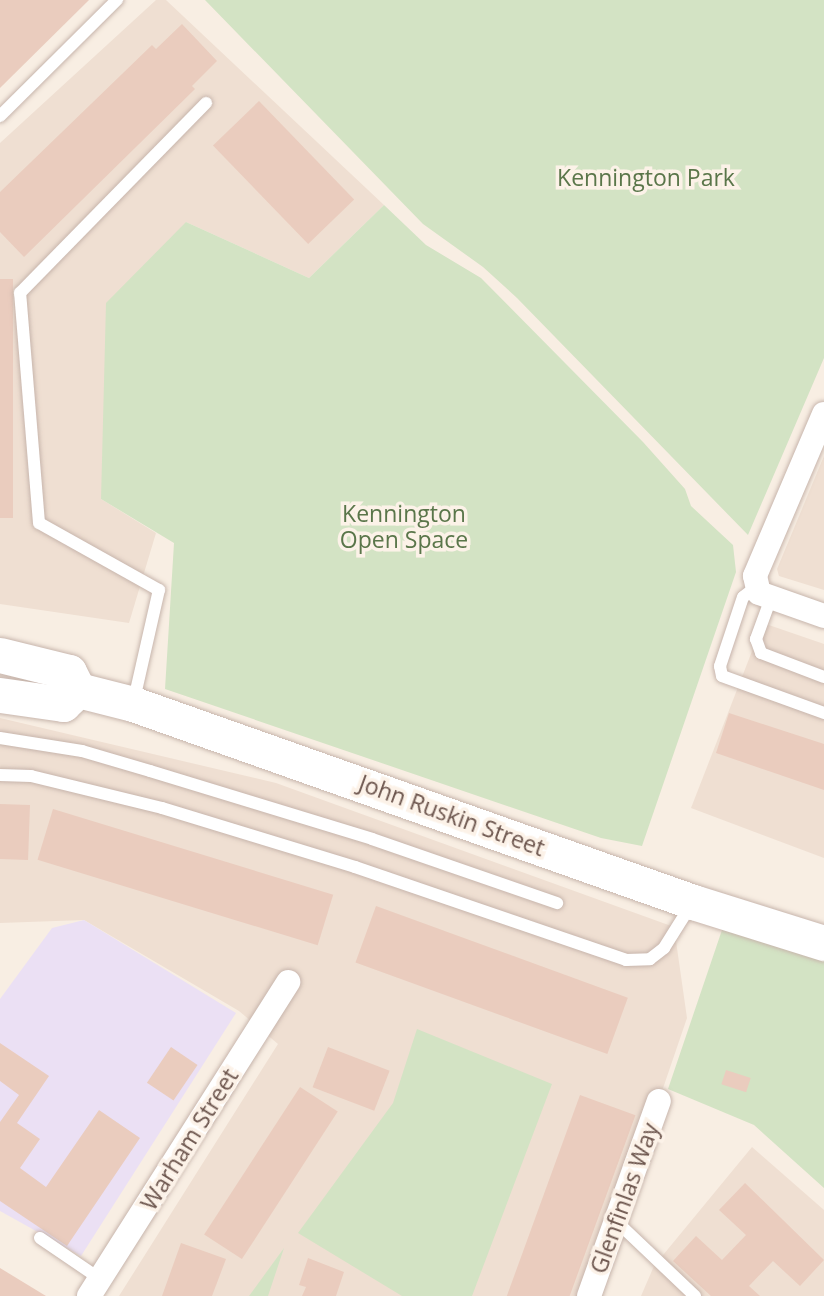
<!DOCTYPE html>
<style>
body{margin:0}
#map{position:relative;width:824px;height:1296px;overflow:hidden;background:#f8eee3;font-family:"Open Sans",sans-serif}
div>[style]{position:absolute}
.residential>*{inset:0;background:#efdfd2}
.education>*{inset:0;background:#ebe0f4}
.green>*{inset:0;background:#d3e3c4}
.building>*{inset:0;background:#eaccbe;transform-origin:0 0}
.roads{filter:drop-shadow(0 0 2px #c7b5ac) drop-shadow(0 0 2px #c7b5ac)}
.lane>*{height:12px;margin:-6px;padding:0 6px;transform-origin:6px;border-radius:6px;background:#fff}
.street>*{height:24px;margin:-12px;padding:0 12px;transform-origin:12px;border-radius:12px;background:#fff}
.secondary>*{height:35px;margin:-17.5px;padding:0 17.5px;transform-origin:17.5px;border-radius:17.5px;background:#fff}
span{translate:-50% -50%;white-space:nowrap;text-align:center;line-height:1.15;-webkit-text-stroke:7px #fcf2e8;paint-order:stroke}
.park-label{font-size:23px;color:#5a764a}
.street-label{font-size:23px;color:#6c554d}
</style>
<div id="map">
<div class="residential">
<i style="clip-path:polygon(156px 0,166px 0,384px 205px,309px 278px,186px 222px,101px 499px,156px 533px,129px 623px,0 604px,0 143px)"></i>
<i style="clip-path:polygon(824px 456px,824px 590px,779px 576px,777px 569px)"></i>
<i style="clip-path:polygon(763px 623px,824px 644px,824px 858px,691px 808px)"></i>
<i style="clip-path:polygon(0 718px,276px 783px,674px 927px,687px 1018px,592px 1296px,119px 1296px,278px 1044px,239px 1011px,84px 920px,0 923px)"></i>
<i style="clip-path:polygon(752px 1147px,824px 1210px,824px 1296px,641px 1296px,654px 1266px)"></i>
</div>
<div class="education">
<i style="clip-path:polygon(84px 920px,236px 1013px,81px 1256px,0 1211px,0 999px,52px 928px)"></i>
</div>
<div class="green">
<i style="clip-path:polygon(205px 0,824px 0,824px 358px,748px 535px,517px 298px,483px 267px,423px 224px)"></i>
<i style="clip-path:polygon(384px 205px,426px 245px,481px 278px,643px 442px,685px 489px,691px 506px,733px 545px,736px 572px,642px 846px,601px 838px,165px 689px,174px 543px,101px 499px,106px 303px,186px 222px,309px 278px)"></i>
<i style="clip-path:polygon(723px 927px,824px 959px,824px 1188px,754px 1125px,668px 1089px)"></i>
<i style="clip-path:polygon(417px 1029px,552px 1084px,472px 1296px,402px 1296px,298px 1233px,393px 1103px)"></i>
<i style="clip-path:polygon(284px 1248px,268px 1296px,249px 1296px)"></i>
</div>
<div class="building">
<i style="clip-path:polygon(0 0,89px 0,0 88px)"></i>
<i style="clip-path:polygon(182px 24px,217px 61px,192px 86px,195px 89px,24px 257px,0 232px,0 192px,152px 45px,156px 49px)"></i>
<i style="left:259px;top:101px;width:137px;height:64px;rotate:46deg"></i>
<i style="left:0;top:279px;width:13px;height:239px"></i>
<i style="clip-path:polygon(729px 713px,824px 744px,824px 790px,716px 753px)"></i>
<i style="left:0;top:804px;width:30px;height:55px;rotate:2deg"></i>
<i style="left:53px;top:809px;width:293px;height:53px;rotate:17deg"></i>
<i style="left:376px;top:906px;width:268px;height:60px;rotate:20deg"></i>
<i style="clip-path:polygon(0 1043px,49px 1076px,17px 1123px,40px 1139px,20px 1168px,46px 1187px,99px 1110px,140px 1138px,67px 1246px,0 1201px,0 1122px,19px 1095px,0 1081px)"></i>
<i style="left:171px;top:1047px;width:32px;height:43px;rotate:34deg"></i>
<i style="left:328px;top:1047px;width:66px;height:43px;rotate:21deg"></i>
<i style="left:726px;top:1070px;width:26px;height:15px;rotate:18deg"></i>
<i style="left:300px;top:1087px;width:45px;height:176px;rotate:33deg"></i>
<i style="left:580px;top:1095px;width:59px;height:214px;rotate:20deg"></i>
<i style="clip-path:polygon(745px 1183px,824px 1260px,800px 1286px,773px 1261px,749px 1286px,760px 1296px,711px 1296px,673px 1261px,696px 1236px,722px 1260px,746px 1235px,719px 1210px)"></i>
<i style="clip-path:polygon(181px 1243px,226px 1259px,212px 1296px,162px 1296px)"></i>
<i style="clip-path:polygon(308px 1258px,344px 1272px,336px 1296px,302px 1296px,306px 1287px,299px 1285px)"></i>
<i style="clip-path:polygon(0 1268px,46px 1296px,0 1296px)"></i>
</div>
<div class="roads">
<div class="lane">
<i style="left:0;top:116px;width:165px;rotate:-44.8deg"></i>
<i style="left:756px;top:587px;width:16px;rotate:142deg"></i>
<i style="left:743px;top:597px;width:73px;rotate:108.4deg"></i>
<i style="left:720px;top:666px;width:10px;rotate:79deg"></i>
<i style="left:722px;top:676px;width:109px;rotate:19.9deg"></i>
<i style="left:771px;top:598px;width:44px;rotate:110.1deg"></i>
<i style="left:756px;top:639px;width:15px;rotate:70deg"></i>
<i style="left:761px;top:653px;width:67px;rotate:20.9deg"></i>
<i style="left:133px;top:704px;width:117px;rotate:-77.2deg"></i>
<i style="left:159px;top:590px;width:137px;rotate:-150.8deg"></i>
<i style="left:39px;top:523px;width:231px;rotate:-94.7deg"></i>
<i style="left:20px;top:293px;width:266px;rotate:-45.6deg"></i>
<i style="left:0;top:738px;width:83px;rotate:9deg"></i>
<i style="left:82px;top:751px;width:71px;rotate:16.4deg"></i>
<i style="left:150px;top:771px;width:232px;rotate:17deg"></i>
<i style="left:372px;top:839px;width:196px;rotate:19.1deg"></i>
<i style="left:0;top:775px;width:31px;rotate:2deg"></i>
<i style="left:31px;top:776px;width:135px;rotate:13.7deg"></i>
<i style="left:162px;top:808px;width:202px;rotate:17deg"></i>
<i style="left:355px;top:867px;width:287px;rotate:18.9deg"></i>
<i style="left:626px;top:960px;width:24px;rotate:-2deg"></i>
<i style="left:650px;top:959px;width:18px;rotate:-38deg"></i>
<i style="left:664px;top:948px;width:51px;rotate:-57.9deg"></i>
<i style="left:616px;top:1221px;width:109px;rotate:43.5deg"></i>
<i style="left:40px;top:1238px;width:73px;rotate:34.3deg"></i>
</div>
<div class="street">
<i style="left:824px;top:414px;width:176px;rotate:113.1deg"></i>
<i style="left:755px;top:576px;width:17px;rotate:77deg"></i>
<i style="left:759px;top:593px;width:69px;rotate:19.5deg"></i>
<i style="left:89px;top:1296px;width:372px;rotate:-57.6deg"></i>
<i style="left:589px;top:1296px;width:207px;rotate:-70.3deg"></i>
</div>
<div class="secondary">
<i style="left:0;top:655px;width:71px;rotate:13.8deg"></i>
<i style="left:69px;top:672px;width:20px;rotate:63deg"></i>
<i style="left:78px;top:690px;width:57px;rotate:14.3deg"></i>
<i style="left:133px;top:704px;width:594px;rotate:19.47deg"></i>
<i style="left:693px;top:902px;width:137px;rotate:17.4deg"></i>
<i style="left:0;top:695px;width:64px;rotate:8.1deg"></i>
<i style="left:63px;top:704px;width:21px;rotate:-43deg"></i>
</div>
</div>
<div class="park-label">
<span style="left:646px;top:177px">Kennington Park</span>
<span style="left:404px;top:526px">Kennington<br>Open Space</span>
</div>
<div class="street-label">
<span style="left:452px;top:815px;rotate:20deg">John Ruskin Street</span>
<span style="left:189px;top:1139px;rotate:-58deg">Warham Street</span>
<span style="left:624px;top:1198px;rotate:-70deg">Glenfinlas Way</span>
</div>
</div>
